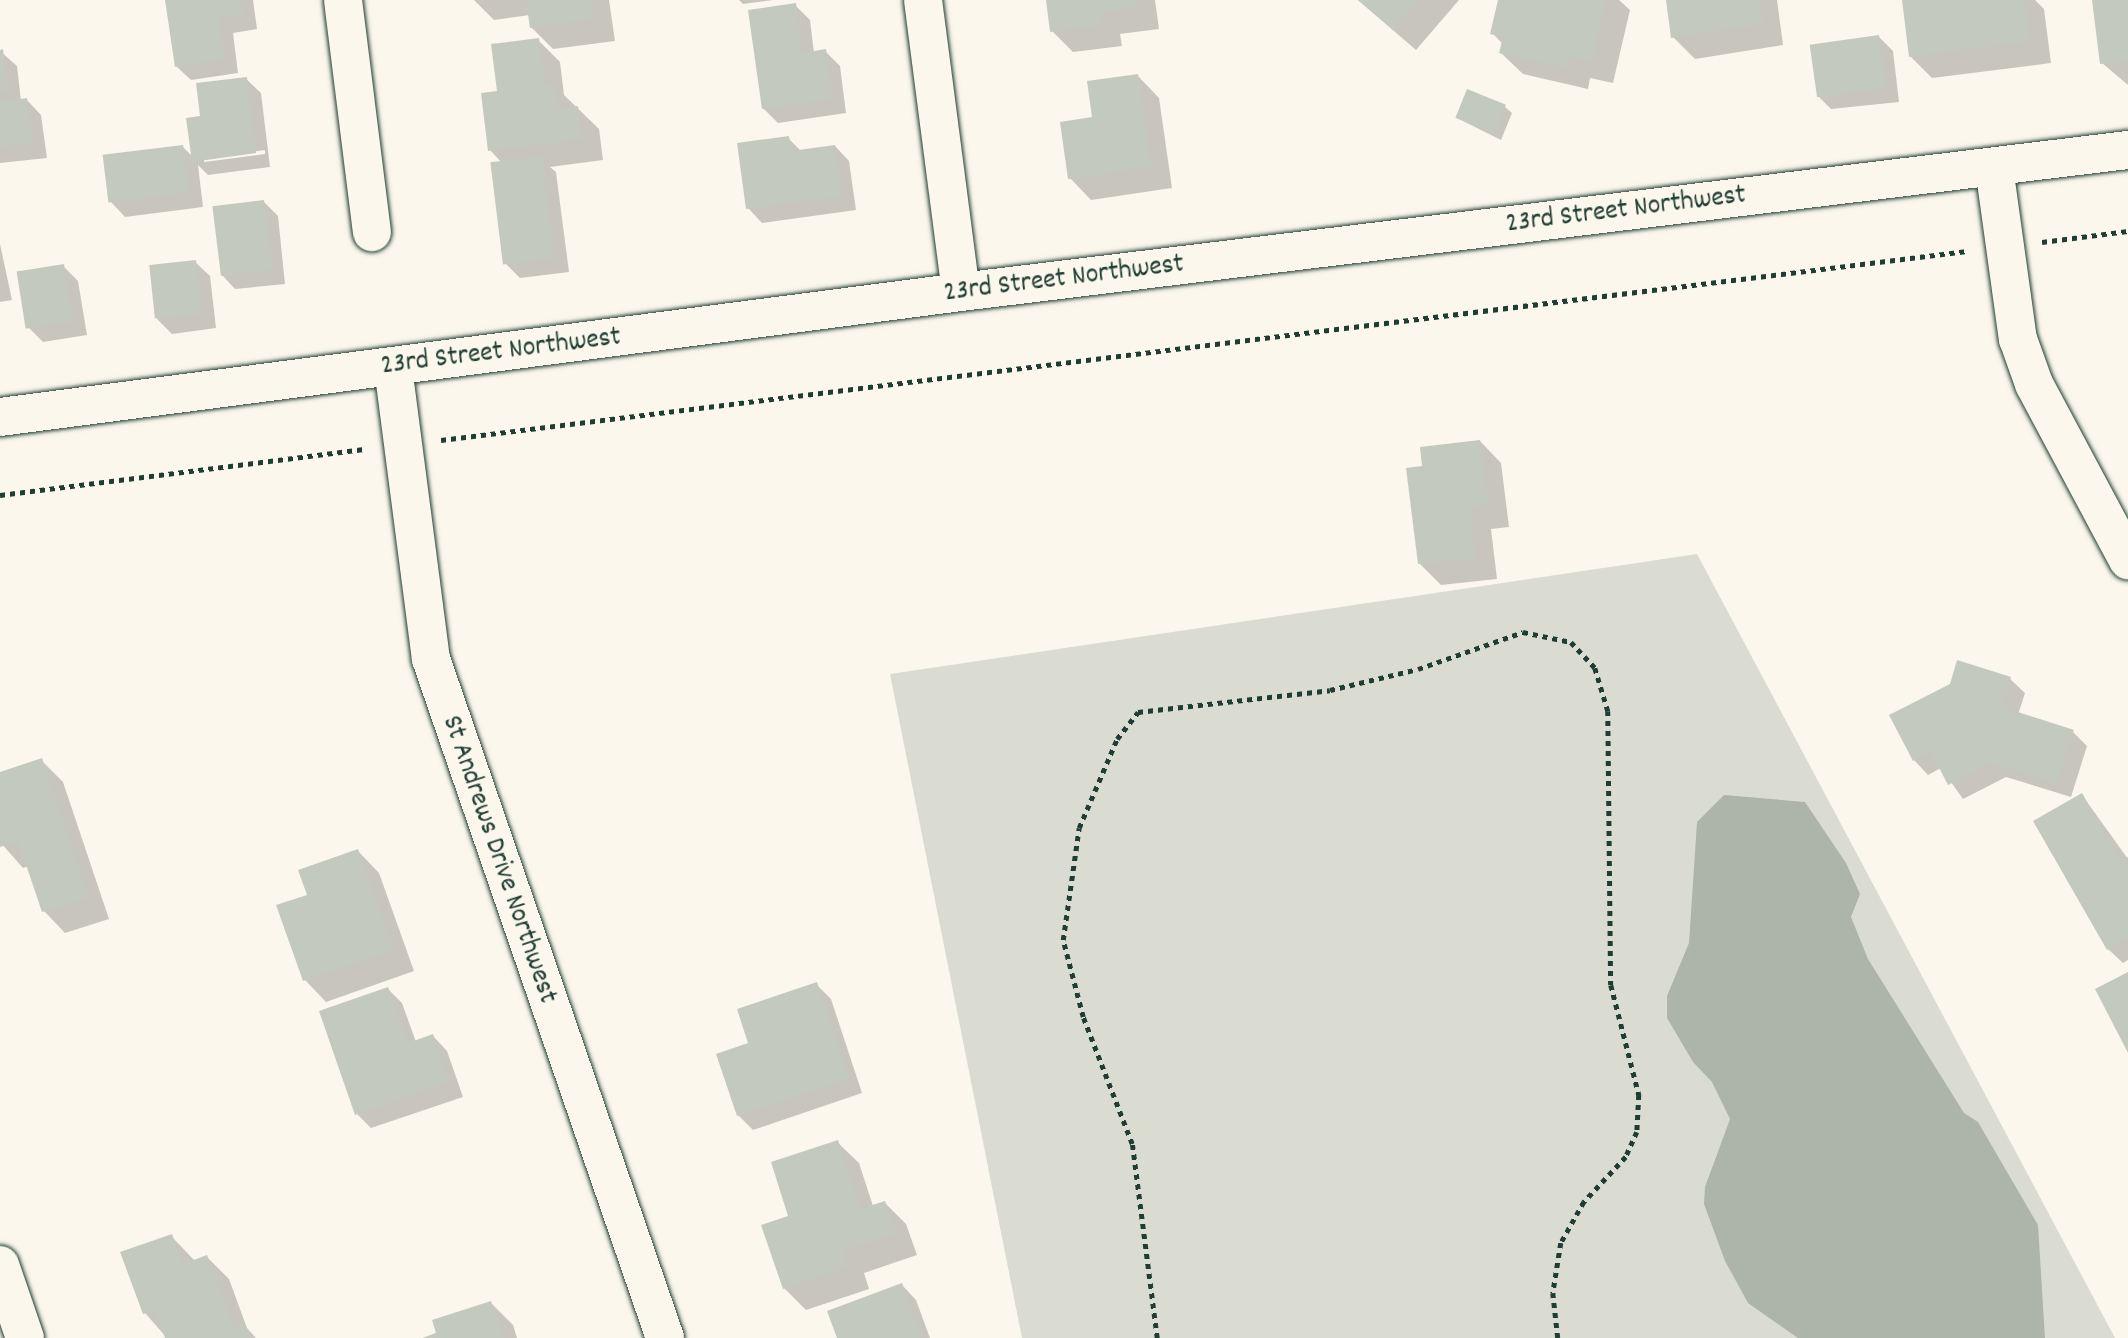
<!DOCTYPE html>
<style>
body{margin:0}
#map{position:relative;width:2128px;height:1338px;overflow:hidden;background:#fbf7ec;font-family:Dekko,sans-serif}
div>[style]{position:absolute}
.green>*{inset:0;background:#dbdcd1}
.water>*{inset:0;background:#adb4aa}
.shadow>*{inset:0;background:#0003}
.building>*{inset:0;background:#c4c9be;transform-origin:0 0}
.path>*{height:4.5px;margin-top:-2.25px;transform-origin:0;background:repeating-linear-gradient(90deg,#1f3d34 0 5px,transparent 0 10px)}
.roads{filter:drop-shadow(0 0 2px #1f3d34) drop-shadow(0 0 2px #1f3d34)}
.street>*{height:38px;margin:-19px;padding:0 19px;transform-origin:19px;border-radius:19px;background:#fbf7ec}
.secondary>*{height:38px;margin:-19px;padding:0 19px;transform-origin:19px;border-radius:19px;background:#fbf7ec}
span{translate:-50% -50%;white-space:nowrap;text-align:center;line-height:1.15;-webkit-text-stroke:6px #fbf7ec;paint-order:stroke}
.street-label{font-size:28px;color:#1f3d34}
</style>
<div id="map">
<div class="green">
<i style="clip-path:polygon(1697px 554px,2115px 1338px,1022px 1338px,890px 674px)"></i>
</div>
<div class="water">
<i style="clip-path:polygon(1724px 795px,1805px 802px,1846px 863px,1860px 894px,1851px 917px,1868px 959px,1964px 1113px,1978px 1122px,2038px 1225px,2045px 1338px,1798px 1338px,1748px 1303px,1725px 1261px,1704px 1204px,1705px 1187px,1730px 1119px,1712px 1082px,1693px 1062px,1667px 1018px,1667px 996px,1689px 943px,1697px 822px)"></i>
</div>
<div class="shadow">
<i style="clip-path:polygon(167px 0,253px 0,257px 29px,233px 33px,238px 73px,191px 80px,176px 66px)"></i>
<i style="clip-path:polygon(474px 0,609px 0,615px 41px,553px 49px,531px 27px,530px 15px,494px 20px)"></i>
<i style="clip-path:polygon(739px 0,773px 0,743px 4px)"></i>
<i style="clip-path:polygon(1048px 0,1155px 0,1159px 29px,1120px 34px,1122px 46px,1073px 52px,1052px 31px)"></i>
<i style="clip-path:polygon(1358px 0,1459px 0,1416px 50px)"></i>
<i style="clip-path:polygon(1500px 0,1619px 0,1630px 10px,1613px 83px,1590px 78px,1588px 89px,1523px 74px,1501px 53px,1503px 44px,1492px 33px)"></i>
<i style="clip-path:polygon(1668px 0,1777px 0,1783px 45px,1695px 59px,1673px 37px)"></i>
<i style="clip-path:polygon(1903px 0,2035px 0,2044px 9px,2051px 63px,1932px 78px,1911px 57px)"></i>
<i style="clip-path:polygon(2094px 0,2128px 0,2128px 85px,2102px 63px)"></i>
<i style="clip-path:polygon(795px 5px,810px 20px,814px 53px,825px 51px,840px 66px,846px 113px,778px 123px,763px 108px)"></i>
<i style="clip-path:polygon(1879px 37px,1893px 51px,1899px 102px,1831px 109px,1817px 95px)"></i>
<i style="clip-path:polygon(538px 40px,560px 62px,564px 95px,599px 129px,603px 160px,550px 167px,556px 172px,569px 272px,520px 278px,506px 264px,502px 163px,490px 150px,499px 93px)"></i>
<i style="clip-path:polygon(0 51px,17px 66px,21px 101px,27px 100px,41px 115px,47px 158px,0 163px)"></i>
<i style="clip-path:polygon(1138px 76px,1159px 98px,1172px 188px,1091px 200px,1070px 178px)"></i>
<i style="clip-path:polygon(evenodd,246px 79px,261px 93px,270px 167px,208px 175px,198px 165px,203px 207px,125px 217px,111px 202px,183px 147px,193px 157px,202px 118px,246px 79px,265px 150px,265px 154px,204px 162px,204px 158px,265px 150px)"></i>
<i style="clip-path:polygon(1505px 107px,1512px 113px,1501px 140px,1457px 118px)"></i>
<i style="clip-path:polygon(788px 138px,801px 151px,835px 146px,849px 161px,856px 210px,762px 223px,748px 208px)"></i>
<i style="clip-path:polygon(264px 202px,278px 216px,285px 284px,235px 289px,221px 274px)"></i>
<i style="clip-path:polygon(0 244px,12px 300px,0 302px)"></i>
<i style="clip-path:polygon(195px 262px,210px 276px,216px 328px,172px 334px,157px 319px)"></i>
<i style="clip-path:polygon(63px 266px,78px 281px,87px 335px,43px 342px,29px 328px)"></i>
<i style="clip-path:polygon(1480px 441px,1501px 463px,1509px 527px,1491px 529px,1497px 579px,1441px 585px,1419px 563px,1424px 467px)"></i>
<i style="clip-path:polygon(2010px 679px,2025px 693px,2018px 715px,2073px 732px,2087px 746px,2071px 797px,2006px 777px,1963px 799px,1941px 768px,1928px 775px,1914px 760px)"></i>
<i style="clip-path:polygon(41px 760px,63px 782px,109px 919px,65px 933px,44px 911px,29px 866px,23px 868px,0 842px,0 774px)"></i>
<i style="clip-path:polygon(2082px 795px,2128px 859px,2128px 960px,2123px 963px,2108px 949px)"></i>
<i style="clip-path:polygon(358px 851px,379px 873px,414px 971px,326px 1002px,305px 980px,309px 896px)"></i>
<i style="clip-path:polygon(816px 984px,831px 999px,862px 1093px,753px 1130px,738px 1115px,751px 1044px)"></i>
<i style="clip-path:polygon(388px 989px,402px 1003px,416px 1042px,433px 1036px,447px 1051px,463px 1097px,371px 1128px,357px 1114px)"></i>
<i style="clip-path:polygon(837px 1142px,859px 1163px,873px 1206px,885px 1203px,906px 1224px,917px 1255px,864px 1273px,869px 1289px,806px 1310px,784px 1288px,791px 1217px)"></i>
<i style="clip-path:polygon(171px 1236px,195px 1261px,207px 1257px,229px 1279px,247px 1328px,256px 1338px,167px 1338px,145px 1313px)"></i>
<i style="clip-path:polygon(902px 1285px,916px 1300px,930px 1338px,839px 1338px)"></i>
<i style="clip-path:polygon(491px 1303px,513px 1325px,517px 1338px,426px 1338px)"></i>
</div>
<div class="building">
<i style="clip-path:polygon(165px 0,241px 0,243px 15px,219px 18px,224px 59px,175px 67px)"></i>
<i style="clip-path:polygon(526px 0,591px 0,594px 19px,530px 28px)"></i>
<i style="clip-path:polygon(1046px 0,1137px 0,1139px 8px,1100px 12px,1101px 25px,1050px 32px)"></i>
<i style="clip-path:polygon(1358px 0,1419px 0,1393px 30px)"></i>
<i style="clip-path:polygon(1498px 0,1606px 0,1592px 62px,1569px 57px,1566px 68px,1499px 53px,1503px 37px,1490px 34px)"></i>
<i style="clip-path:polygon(1666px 0,1759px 0,1763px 24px,1671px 38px)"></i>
<i style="clip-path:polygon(1902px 0,2025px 0,2030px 41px,1909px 57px)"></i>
<i style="clip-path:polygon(2092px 0,2128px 1px,2128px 61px,2100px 64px)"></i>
<i style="clip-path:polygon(796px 3px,802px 53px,826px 49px,832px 99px,762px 109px,748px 10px)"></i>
<i style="left:1879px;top:35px;width:53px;height:70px;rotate:82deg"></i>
<i style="clip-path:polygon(539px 38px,545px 86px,555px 84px,558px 109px,578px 106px,582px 139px,488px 151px,481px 93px,497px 91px,491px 44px)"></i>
<i style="clip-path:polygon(3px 49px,8px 92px,0 93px,0 50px)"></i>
<i style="clip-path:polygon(1138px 74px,1151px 167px,1068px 179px,1060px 122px,1092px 117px,1087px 81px)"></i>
<i style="clip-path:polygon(247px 77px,256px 153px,192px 162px,186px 118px,200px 116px,196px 83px)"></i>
<i style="left:1467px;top:89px;width:42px;height:31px;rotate:22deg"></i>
<i style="clip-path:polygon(27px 98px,33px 143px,0 147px,0 102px)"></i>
<i style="clip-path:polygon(789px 136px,791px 151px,835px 145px,842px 196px,746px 209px,737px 143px)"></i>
<i style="left:183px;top:145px;width:48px;height:81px;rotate:83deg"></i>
<i style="left:542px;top:156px;width:103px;height:52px;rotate:83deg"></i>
<i style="left:264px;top:200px;width:70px;height:52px;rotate:83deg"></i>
<i style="left:196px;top:260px;width:54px;height:47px;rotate:84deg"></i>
<i style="left:64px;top:264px;width:58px;height:48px;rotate:81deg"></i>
<i style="clip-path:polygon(1480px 440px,1488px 505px,1470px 508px,1476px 558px,1418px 564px,1406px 468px,1422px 466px,1420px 447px)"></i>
<i style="clip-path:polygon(1957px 660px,2011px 677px,2002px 707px,2074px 730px,2056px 784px,1991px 763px,1948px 785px,1931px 752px,1913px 761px,1889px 715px,1950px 684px)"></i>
<i style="clip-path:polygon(42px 758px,89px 897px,42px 912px,18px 841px,0 847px,0 772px)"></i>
<i style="clip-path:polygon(2082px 793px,2121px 861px,2128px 857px,2128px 938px,2107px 950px,2033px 821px)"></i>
<i style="clip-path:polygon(358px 849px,394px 950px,303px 981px,276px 905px,307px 895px,298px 870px)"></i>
<i style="clip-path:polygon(2128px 972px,2128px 1053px,2095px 989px)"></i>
<i style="clip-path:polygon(817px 982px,849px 1079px,737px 1116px,716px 1054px,748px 1043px,737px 1009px)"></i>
<i style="clip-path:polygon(388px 987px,408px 1043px,433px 1034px,449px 1082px,355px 1115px,319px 1011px)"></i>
<i style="clip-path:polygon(838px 1140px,860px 1209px,885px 1201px,896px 1233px,843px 1251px,848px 1267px,783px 1289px,761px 1225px,788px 1216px,771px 1162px)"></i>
<i style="clip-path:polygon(172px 1234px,183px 1264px,207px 1255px,234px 1328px,245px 1324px,251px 1338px,165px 1338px,155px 1310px,143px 1314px,120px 1252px)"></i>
<i style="clip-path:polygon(902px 1283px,922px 1338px,837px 1338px,827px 1311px)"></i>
<i style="clip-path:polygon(491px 1301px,503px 1338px,422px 1338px,436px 1333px,432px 1320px)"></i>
</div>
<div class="path">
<i style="left:2042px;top:242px;width:87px;rotate:-7.3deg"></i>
<i style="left:441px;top:440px;width:1538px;rotate:-7.06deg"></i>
<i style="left:0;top:495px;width:369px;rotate:-7.2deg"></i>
<i style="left:1157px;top:1338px;width:196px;rotate:-97.3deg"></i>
<i style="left:1132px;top:1144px;width:136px;rotate:-111.1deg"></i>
<i style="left:1083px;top:1017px;width:80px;rotate:-104.6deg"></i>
<i style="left:1063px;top:940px;width:113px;rotate:-81.9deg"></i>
<i style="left:1079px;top:828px;width:97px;rotate:-66.9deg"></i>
<i style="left:1117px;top:739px;width:34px;rotate:-52deg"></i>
<i style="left:1138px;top:712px;width:193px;rotate:-6.5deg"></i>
<i style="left:1330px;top:690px;width:90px;rotate:-13.4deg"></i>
<i style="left:1418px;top:669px;width:111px;rotate:-19.4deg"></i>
<i style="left:1523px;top:632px;width:49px;rotate:11.8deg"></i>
<i style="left:1571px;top:642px;width:35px;rotate:47deg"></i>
<i style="left:1595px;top:668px;width:45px;rotate:73.2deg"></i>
<i style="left:1608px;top:711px;width:274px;rotate:89.4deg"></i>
<i style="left:1611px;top:985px;width:114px;rotate:75.7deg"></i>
<i style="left:1639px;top:1095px;width:37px;rotate:93deg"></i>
<i style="left:1637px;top:1132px;width:27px;rotate:114deg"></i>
<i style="left:1626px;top:1157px;width:62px;rotate:133deg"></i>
<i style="left:1584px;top:1202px;width:47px;rotate:119.3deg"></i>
<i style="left:1561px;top:1243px;width:51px;rotate:99.1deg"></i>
<i style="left:1553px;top:1293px;width:45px;rotate:83.7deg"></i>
</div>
<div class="roads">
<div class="street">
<i style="left:343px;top:0;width:234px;rotate:82.9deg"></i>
<i style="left:923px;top:0;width:294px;rotate:82.6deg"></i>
<i style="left:1994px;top:167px;width:174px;rotate:82.1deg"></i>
<i style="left:2018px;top:339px;width:48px;rotate:70.4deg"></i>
<i style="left:2034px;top:384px;width:200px;rotate:61.9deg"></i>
<i style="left:393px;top:367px;width:294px;rotate:82.6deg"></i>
<i style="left:431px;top:659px;width:718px;rotate:70.98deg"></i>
<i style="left:0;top:1265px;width:77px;rotate:71.1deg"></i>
</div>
<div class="secondary">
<i style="left:0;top:417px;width:969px;rotate:-7.41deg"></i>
<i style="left:961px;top:292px;width:1176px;rotate:-6.94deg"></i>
</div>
</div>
<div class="street-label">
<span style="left:1626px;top:211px;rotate:-7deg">23rd Street Northwest</span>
<span style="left:1064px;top:280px;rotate:-7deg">23rd Street Northwest</span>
<span style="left:501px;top:353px;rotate:-7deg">23rd Street Northwest</span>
<span style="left:498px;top:860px;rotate:71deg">St Andrews Drive Northwest</span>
</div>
</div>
